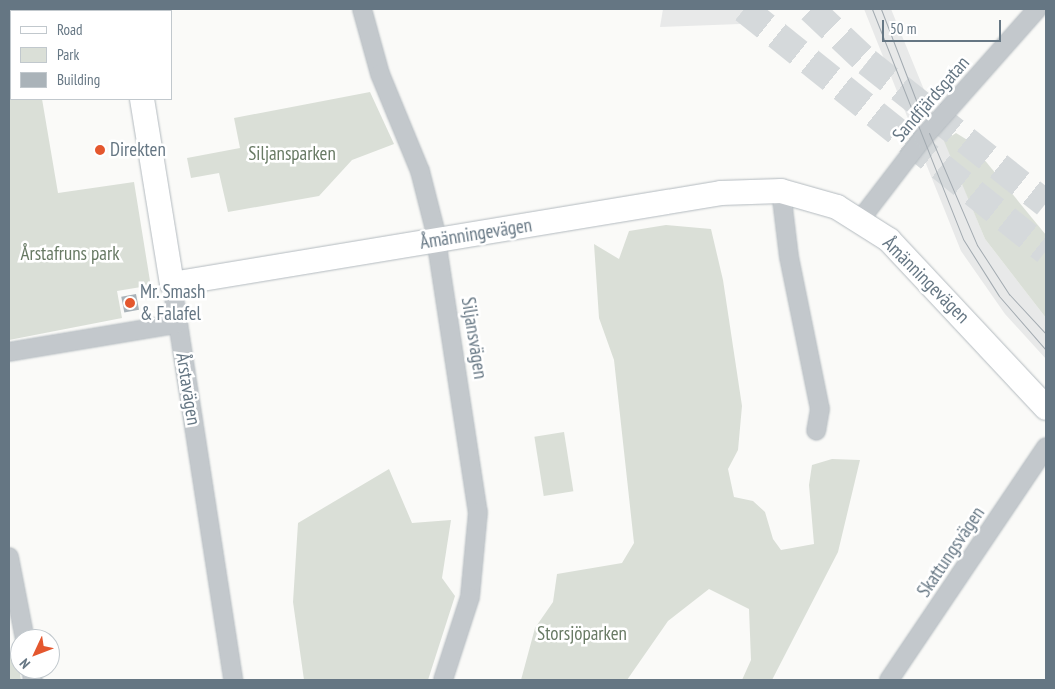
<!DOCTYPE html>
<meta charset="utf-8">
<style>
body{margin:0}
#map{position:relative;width:1055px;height:689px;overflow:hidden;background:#fafaf8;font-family:"PT Sans Narrow",sans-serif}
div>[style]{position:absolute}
.built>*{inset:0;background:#e8e9e9}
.green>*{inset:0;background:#dadfd7;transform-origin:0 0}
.building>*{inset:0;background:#aab3b9;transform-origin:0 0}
.highway-tunnel>*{height:28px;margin-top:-14px;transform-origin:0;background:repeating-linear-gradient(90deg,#d5d9db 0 28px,transparent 0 42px)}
.roads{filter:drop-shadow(0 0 1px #b3babf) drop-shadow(0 0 1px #b3babf)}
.street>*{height:18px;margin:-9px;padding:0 9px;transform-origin:9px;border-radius:9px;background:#c3c8cc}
.secondary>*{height:24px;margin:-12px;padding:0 12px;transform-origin:12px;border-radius:12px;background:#fff}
.tram>*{height:1px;margin:-0.5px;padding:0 0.5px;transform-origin:0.5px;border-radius:0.5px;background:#a2aab0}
.dots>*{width:14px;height:14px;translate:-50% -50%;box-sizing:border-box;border:2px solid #fff;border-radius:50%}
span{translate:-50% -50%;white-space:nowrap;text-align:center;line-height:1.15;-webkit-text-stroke:5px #fff;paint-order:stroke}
.street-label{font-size:19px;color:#657683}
.poi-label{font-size:19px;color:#657683}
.left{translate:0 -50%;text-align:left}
.park-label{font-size:19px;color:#687a64}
.frame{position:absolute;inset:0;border:10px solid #657683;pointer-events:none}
.legend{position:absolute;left:10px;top:10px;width:162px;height:90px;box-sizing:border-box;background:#fff;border:1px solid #c1c8cd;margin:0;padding:6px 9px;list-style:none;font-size:15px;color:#657683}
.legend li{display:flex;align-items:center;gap:10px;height:25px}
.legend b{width:25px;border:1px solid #c1c8cd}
.north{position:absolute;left:10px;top:629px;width:50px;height:50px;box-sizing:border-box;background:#fff;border:1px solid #c1c8cd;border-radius:50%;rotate:227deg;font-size:14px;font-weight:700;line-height:20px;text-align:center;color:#657683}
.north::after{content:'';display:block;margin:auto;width:18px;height:22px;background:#e4572e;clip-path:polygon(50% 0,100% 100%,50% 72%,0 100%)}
.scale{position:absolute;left:882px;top:20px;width:119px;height:22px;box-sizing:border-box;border:2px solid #657683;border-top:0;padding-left:6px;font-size:15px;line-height:18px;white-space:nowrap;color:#657683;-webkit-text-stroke:4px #fff;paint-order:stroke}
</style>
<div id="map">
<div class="built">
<i style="clip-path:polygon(663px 9px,758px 9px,740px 24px,660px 27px)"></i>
<i style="clip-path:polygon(864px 9px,891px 9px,985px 239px,1046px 318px,1046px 359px,1005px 314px,961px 251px)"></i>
</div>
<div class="green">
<i style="clip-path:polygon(9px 9px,26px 11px,11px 11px,11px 99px,42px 99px,58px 193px,134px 182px,150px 281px,147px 286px,117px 291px,122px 318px,9px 340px)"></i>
<i style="clip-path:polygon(370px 92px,394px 144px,352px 160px,319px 196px,228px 212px,219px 173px,191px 178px,187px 158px,240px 148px,234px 118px)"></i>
<i style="clip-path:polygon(956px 133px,969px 141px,1046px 235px,1046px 318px,985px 239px,944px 141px)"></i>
<i style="clip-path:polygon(666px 225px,711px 229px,723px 280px,742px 406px,738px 450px,728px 469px,734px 497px,753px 501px,765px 512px,773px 539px,781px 550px,814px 544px,809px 485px,812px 465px,832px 459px,860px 460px,838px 552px,772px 680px,742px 680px,751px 660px,749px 609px,709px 589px,668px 621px,627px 680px,521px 680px,535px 628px,553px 602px,557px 574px,622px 563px,634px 543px,614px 360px,599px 318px,594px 244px,619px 259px,629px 231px)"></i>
<i style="left:564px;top:432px;width:60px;height:30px;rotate:81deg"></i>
<i style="clip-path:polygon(389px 469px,412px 523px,451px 520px,442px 578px,455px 596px,428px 680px,304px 680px,293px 602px,298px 523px)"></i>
<i style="clip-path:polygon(16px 652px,21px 680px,9px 680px,9px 654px)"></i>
</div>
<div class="building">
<i style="left:136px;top:294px;width:16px;height:15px;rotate:79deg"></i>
</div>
<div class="highway-tunnel">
<i style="left:744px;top:9px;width:387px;rotate:38.7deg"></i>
<i style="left:811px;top:9px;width:77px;rotate:43.4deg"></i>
<i style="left:867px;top:62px;width:228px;rotate:38.4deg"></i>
</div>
<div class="roads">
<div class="street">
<i style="left:362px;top:9px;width:67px;rotate:74.5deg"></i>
<i style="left:380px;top:74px;width:105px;rotate:67.6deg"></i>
<i style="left:420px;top:171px;width:57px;rotate:75.7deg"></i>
<i style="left:434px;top:226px;width:289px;rotate:81.3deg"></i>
<i style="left:478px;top:512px;width:85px;rotate:95.4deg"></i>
<i style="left:470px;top:597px;width:87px;rotate:108deg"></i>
<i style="left:781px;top:191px;width:66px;rotate:83.1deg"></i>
<i style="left:789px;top:257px;width:155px;rotate:78.5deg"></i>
<i style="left:820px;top:409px;width:22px;rotate:100deg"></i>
<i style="left:860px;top:220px;width:103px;rotate:-52.5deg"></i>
<i style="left:923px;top:138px;width:172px;rotate:-48.5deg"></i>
<i style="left:172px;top:284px;width:401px;rotate:81.2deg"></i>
<i style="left:9px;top:352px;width:170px;rotate:-9.5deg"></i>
<i style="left:9px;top:557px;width:84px;rotate:79deg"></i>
<i style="left:31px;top:669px;width:11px;rotate:80deg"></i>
<i style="left:889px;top:680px;width:281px;rotate:-56deg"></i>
</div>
<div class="secondary">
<i style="left:125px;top:9px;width:2px;rotate:63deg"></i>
<i style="left:142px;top:99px;width:187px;rotate:80.8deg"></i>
<i style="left:172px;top:284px;width:556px;rotate:-9.41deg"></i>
<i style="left:721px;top:193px;width:60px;rotate:-1.9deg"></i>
<i style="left:781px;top:191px;width:58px;rotate:15.9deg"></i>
<i style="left:837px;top:207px;width:62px;rotate:32.4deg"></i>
<i style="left:889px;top:240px;width:230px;rotate:46.9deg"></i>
</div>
</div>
<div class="tram">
<i style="left:872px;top:9px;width:247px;rotate:68.4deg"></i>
<i style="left:963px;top:239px;width:67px;rotate:57.7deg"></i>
<i style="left:999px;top:296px;width:72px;rotate:49deg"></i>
<i style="left:881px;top:9px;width:106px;rotate:69deg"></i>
<i style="left:929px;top:133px;width:122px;rotate:66.8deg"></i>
<i style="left:977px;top:245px;width:59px;rotate:56.9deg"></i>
<i style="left:1009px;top:294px;width:54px;rotate:47.2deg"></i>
</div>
<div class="dots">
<i style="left:100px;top:150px;background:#e4572e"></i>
<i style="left:130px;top:303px;background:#e4572e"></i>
</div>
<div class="street-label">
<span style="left:931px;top:99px;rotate:-49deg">Sandfjärdsgatan</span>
<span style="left:476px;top:234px;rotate:-9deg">Åmänningevägen</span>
<span style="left:926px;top:280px;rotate:45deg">Åmänningevägen</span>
<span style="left:474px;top:338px;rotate:81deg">Siljansvägen</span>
<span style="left:188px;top:389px;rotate:81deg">Årstavägen</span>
<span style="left:951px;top:552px;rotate:-56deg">Skattungsvägen</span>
</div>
<div class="poi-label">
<span class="left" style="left:110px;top:150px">Direkten</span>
<span class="left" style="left:140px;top:303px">Mr. Smash<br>&amp; Falafel</span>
</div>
<div class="park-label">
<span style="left:292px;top:154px">Siljansparken</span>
<span style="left:70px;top:254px">Årstafruns park</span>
<span style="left:582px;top:634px">Storsjöparken</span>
</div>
<div class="frame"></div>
<ul class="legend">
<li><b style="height:6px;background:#fff"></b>Road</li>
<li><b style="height:14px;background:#dadfd7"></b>Park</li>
<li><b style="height:14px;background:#aab3b9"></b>Building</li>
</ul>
<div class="north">N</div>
<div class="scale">50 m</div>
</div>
